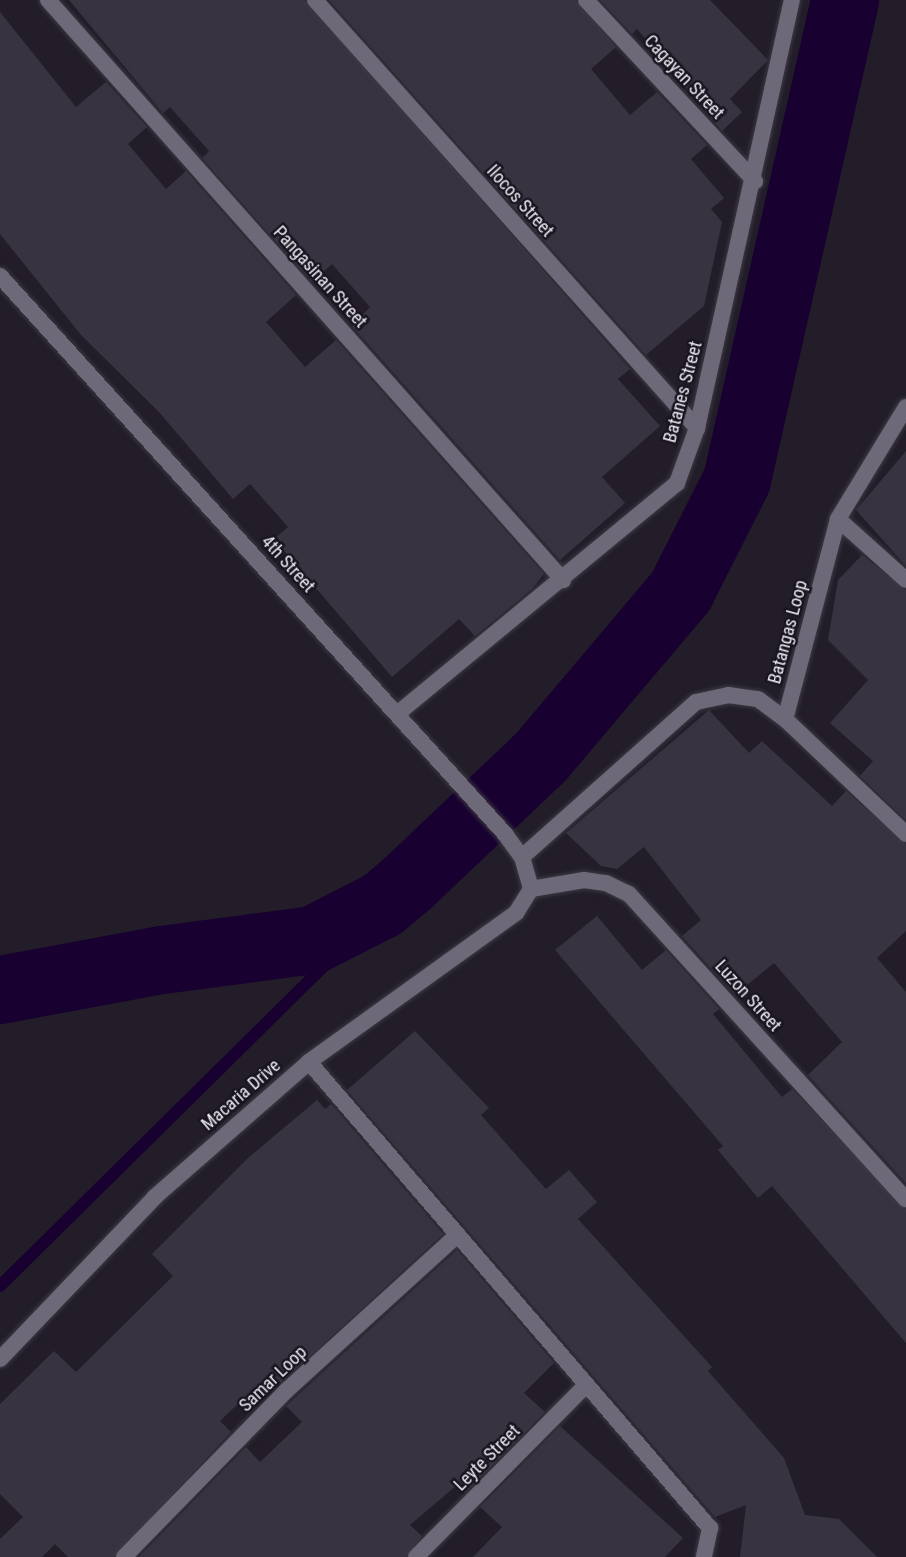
<!DOCTYPE html>
<style>
body{margin:0}
#map{position:relative;width:906px;height:1557px;overflow:hidden;background:#221d29;font-family:"Roboto Condensed",sans-serif}
div>[style]{position:absolute}
.stream>*{height:12px;margin:-6px;padding:0 6px;transform-origin:6px;border-radius:6px;background:#180030}
.river>*{height:68px;margin:-34px;padding:0 34px;transform-origin:34px;border-radius:34px;background:#180030}
.building>*{inset:0;background:#383341}
.roads{filter:drop-shadow(0 0 2px #3d3943) drop-shadow(0 0 2px #3d3943)}
.minor>*{height:16px;margin:-8px;padding:0 8px;transform-origin:8px;border-radius:8px;background:#6e6978}
.tertiary>*{height:16px;margin:-8px;padding:0 8px;transform-origin:8px;border-radius:8px;background:#6e6978}
span{translate:-50% -50%;white-space:nowrap;text-align:center;line-height:1.15;-webkit-text-stroke:5px #191420;paint-order:stroke}
.street-label{font-size:18px;color:#edeaf2}
</style>
<div id="map">
<div class="stream">
<i style="left:0;top:1286px;width:572px;rotate:-44.65deg"></i>
</div>
<div class="river">
<i style="left:0;top:990px;width:165px;rotate:-10.5deg"></i>
<i style="left:162px;top:960px;width:152px;rotate:-7.5deg"></i>
<i style="left:313px;top:940px;width:77px;rotate:-26.9deg"></i>
<i style="left:382px;top:905px;width:33px;rotate:-40deg"></i>
<i style="left:407px;top:884px;width:183px;rotate:-43.5deg"></i>
<i style="left:540px;top:758px;width:219px;rotate:-49.8deg"></i>
<i style="left:681px;top:591px;width:124px;rotate:-63.2deg"></i>
<i style="left:737px;top:480px;width:492px;rotate:-77.3deg"></i>
</div>
<div class="building">
<i style="clip-path:polygon(69px 0,305px 0,630px 369px,618px 379px,660px 426px,602px 477px,625px 503px,560px 560px,352px 326px,370px 307px,332px 264px,312px 282px,202px 158px,209px 151px,170px 107px,163px 113px)"></i>
<i style="clip-path:polygon(329px 0,576px 0,616px 47px,591px 69px,630px 115px,657px 92px,707px 145px,691px 159px,724px 198px,711px 209px,722px 222px,704px 306px,646px 355px)"></i>
<i style="clip-path:polygon(600px 0,710px 0,768px 60px,730px 99px,742px 112px,722px 131px,637px 29px,632px 34px)"></i>
<i style="clip-path:polygon(0 12px,76px 107px,106px 82px,147px 127px,128px 144px,166px 189px,186px 171px,296px 295px,266px 322px,305px 367px,336px 340px,544px 574px,532px 589px,475px 636px,459px 619px,392px 677px,274px 539px,288px 527px,250px 484px,233px 499px,159px 412px,81px 335px,0 234px)"></i>
<i style="clip-path:polygon(906px 451px,906px 566px,856px 510px)"></i>
<i style="clip-path:polygon(862px 555px,906px 590px,906px 820px,860px 776px,873px 761px,830px 723px,868px 680px,828px 640px,838px 580px)"></i>
<i style="clip-path:polygon(709px 710px,749px 753px,762px 741px,832px 806px,846px 791px,906px 844px,906px 931px,877px 958px,906px 992px,906px 1183px,808px 1075px,842px 1042px,774px 963px,735px 995px,682px 936px,701px 920px,644px 847px,617px 869px,601px 866px,566px 833px)"></i>
<i style="clip-path:polygon(597px 916px,642px 970px,666px 950px,719px 1009px,713px 1014px,782px 1097px,792px 1089px,906px 1209px,906px 1343px,772px 1186px,758px 1198px,718px 1150px,723px 1146px,555px 950px)"></i>
<i style="clip-path:polygon(415px 1031px,489px 1108px,481px 1115px,546px 1189px,569px 1170px,597px 1202px,578px 1219px,712px 1367px,708px 1371px,784px 1458px,805px 1515px,839px 1519px,877px 1557px,740px 1557px,746px 1505px,715px 1517px,347px 1090px)"></i>
<i style="clip-path:polygon(317px 1100px,325px 1109px,331px 1104px,443px 1234px,272px 1391px,262px 1381px,220px 1421px,231px 1432px,114px 1557px,68px 1557px,55px 1544px,42px 1557px,0 1557px,0 1539px,23px 1517px,0 1494px,0 1404px,54px 1351px,76px 1372px,173px 1276px,152px 1254px,248px 1158px)"></i>
<i style="clip-path:polygon(457px 1250px,554px 1363px,524px 1393px,545px 1412px,465px 1493px,457px 1485px,410px 1525px,422px 1536px,406px 1557px,139px 1557px,246px 1447px,260px 1462px,302px 1422px,286px 1406px)"></i>
<i style="clip-path:polygon(560px 1426px,683px 1538px,665px 1557px,473px 1557px,502px 1527px,480px 1507px)"></i>
</div>
<div class="roads">
<div class="minor">
<i style="left:48px;top:0;width:776px;rotate:48.4deg"></i>
<i style="left:315px;top:0;width:574px;rotate:48.25deg"></i>
<i style="left:586px;top:0;width:248px;rotate:47deg"></i>
<i style="left:906px;top:407px;width:131px;rotate:121.3deg"></i>
<i style="left:838px;top:519px;width:207px;rotate:104.8deg"></i>
<i style="left:785px;top:719px;width:167px;rotate:43.5deg"></i>
<i style="left:838px;top:519px;width:91px;rotate:41.9deg"></i>
<i style="left:397px;top:714px;width:363px;rotate:-39.5deg"></i>
<i style="left:677px;top:483px;width:59px;rotate:-70deg"></i>
<i style="left:697px;top:428px;width:438px;rotate:-77.5deg"></i>
<i style="left:522px;top:857px;width:233px;rotate:-41.7deg"></i>
<i style="left:696px;top:702px;width:33px;rotate:-12deg"></i>
<i style="left:728px;top:695px;width:30px;rotate:8deg"></i>
<i style="left:758px;top:699px;width:34px;rotate:37deg"></i>
<i style="left:531px;top:889px;width:54px;rotate:-9.6deg"></i>
<i style="left:584px;top:880px;width:22px;rotate:8deg"></i>
<i style="left:606px;top:883px;width:25px;rotate:26deg"></i>
<i style="left:629px;top:894px;width:412px;rotate:47.8deg"></i>
<i style="left:309px;top:1062px;width:615px;rotate:49.29deg"></i>
<i style="left:710px;top:1528px;width:30px;rotate:102deg"></i>
<i style="left:124px;top:1557px;width:233px;rotate:-45.7deg"></i>
<i style="left:287px;top:1390px;width:229px;rotate:-42.3deg"></i>
<i style="left:416px;top:1557px;width:240px;rotate:-45.3deg"></i>
</div>
<div class="tertiary">
<i style="left:0;top:276px;width:753px;rotate:47.85deg"></i>
<i style="left:505px;top:834px;width:29px;rotate:54deg"></i>
<i style="left:522px;top:857px;width:33px;rotate:74deg"></i>
<i style="left:531px;top:889px;width:28px;rotate:122deg"></i>
<i style="left:516px;top:913px;width:255px;rotate:144.3deg"></i>
<i style="left:309px;top:1062px;width:205px;rotate:138.8deg"></i>
<i style="left:155px;top:1197px;width:224px;rotate:133.7deg"></i>
</div>
</div>
<div class="street-label">
<span style="left:684px;top:77px;rotate:47deg">Cagayan Street</span>
<span style="left:520px;top:201px;rotate:48deg">Ilocos Street</span>
<span style="left:320px;top:277px;rotate:48deg">Pangasinan Street</span>
<span style="left:683px;top:392px;rotate:-75deg">Batanes Street</span>
<span style="left:288px;top:564px;rotate:48deg">4th Street</span>
<span style="left:788px;top:632px;rotate:-75deg">Batangas Loop</span>
<span style="left:748px;top:996px;rotate:48deg">Luzon Street</span>
<span style="left:241px;top:1095px;rotate:-41deg">Macaria Drive</span>
<span style="left:273px;top:1379px;rotate:-44deg">Samar Loop</span>
<span style="left:487px;top:1458px;rotate:-45deg">Leyte Street</span>
</div>
</div>
